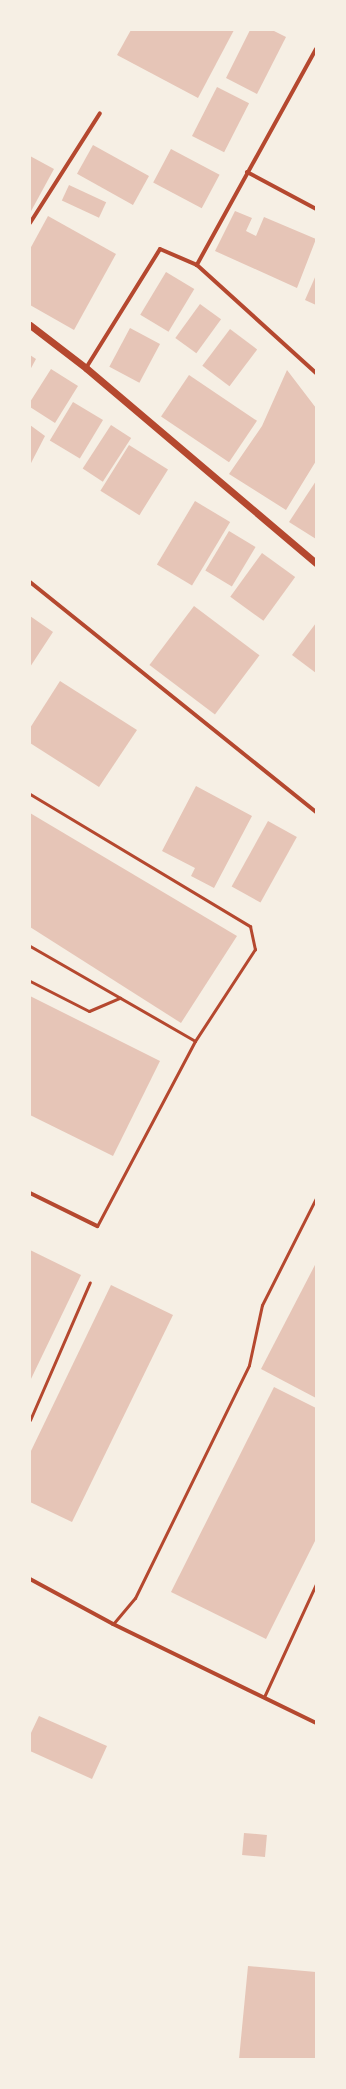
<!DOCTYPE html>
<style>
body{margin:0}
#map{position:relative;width:346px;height:2089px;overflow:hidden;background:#f6efe4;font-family:Ubuntu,sans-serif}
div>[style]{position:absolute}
.building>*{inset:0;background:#e6c5b7;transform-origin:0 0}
.service>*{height:3px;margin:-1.5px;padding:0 1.5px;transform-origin:1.5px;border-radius:1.5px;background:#b5482f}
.minor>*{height:4px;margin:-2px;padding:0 2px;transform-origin:2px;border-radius:2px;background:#b5482f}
.tertiary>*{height:7px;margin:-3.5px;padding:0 3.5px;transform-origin:3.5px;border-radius:3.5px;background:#b5482f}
span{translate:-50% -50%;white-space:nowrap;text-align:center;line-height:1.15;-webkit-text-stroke:3px #f6efe4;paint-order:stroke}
.frame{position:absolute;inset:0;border:31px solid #f6efe4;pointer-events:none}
</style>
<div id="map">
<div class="building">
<i style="clip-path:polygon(131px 30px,234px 30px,198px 98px,117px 55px)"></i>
<i style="clip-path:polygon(250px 30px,272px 30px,286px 37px,257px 94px,226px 78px)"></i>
<i style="left:217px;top:87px;width:36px;height:55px;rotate:27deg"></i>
<i style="left:93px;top:145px;width:64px;height:33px;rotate:29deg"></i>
<i style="left:171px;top:149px;width:55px;height:38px;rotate:28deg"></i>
<i style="clip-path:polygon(30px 156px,54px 169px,30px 213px)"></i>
<i style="left:69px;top:185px;width:41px;height:17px;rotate:25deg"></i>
<i style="clip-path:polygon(235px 211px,252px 218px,246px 231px,256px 236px,264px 217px,316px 239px,297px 288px,215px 251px)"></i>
<i style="clip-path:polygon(48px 216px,116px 254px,74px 330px,30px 305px,30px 249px)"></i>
<i style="left:166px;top:272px;width:33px;height:50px;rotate:31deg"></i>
<i style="clip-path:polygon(316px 275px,316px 305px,305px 300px)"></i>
<i style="left:200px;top:304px;width:26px;height:42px;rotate:36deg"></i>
<i style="left:130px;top:328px;width:34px;height:44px;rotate:28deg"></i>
<i style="left:230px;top:329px;width:34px;height:46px;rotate:37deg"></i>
<i style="clip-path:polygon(30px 355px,36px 359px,30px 370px)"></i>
<i style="clip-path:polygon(51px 369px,78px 386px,55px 423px,30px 407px,30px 402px)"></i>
<i style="clip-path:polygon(287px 370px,316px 408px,316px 461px,286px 510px,229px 474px,262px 426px)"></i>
<i style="left:189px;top:375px;width:82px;height:50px;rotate:34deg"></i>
<i style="left:73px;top:402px;width:35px;height:45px;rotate:31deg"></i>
<i style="clip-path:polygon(30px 425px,45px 436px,30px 465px)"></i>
<i style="left:111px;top:425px;width:24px;height:52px;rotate:33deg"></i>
<i style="left:129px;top:445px;width:46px;height:54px;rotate:32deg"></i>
<i style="clip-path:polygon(316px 481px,316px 539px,289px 522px)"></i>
<i style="left:195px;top:501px;width:41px;height:74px;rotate:31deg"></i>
<i style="left:229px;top:531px;width:31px;height:46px;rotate:31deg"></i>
<i style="left:262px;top:553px;width:41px;height:54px;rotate:36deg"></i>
<i style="left:194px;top:606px;width:82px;height:74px;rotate:37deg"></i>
<i style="clip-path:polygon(30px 616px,53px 632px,30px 667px)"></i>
<i style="clip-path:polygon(316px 623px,316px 673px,292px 655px)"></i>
<i style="clip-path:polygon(60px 681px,137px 730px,99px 787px,30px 743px,30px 728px)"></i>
<i style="clip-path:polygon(196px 786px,252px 816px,214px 888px,191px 876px,195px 868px,162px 851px)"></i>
<i style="clip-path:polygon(30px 813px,237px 936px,181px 1023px,30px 927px)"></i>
<i style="left:268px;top:821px;width:33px;height:75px;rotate:29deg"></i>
<i style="clip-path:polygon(30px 996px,160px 1061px,113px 1156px,30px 1115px)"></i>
<i style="clip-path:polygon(30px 1250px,81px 1275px,30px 1381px)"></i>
<i style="clip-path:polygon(316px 1263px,316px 1398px,261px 1369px)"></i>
<i style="clip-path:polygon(111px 1285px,173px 1315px,72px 1522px,30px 1502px,30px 1453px)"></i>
<i style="clip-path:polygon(274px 1387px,316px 1408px,316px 1539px,266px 1639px,171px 1592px)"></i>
<i style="clip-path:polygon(39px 1716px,107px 1746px,92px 1779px,30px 1751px,30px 1735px)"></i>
<i style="left:244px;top:1833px;width:23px;height:22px;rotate:5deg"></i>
<i style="clip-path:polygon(248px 1966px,316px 1972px,316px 2059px,239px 2059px)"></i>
</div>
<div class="service">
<i style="left:30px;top:794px;width:257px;rotate:31deg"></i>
<i style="left:250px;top:926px;width:24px;rotate:78deg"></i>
<i style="left:255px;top:949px;width:110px;rotate:123.1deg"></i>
<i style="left:195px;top:1041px;width:209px;rotate:117.9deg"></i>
<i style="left:30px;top:946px;width:190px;rotate:29.9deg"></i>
<i style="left:30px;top:981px;width:66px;rotate:27deg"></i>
<i style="left:89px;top:1011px;width:34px;rotate:-23deg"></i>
<i style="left:30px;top:1420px;width:150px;rotate:-66.5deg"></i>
<i style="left:113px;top:1624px;width:34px;rotate:-50deg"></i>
<i style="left:135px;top:1598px;width:259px;rotate:-63.9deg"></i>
<i style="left:249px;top:1365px;width:61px;rotate:-77.8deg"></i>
<i style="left:262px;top:1305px;width:120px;rotate:-63.2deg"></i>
<i style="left:264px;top:1697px;width:124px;rotate:-65.3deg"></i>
</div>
<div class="minor">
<i style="left:316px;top:49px;width:247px;rotate:118.9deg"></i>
<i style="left:197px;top:265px;width:161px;rotate:42.2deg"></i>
<i style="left:247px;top:172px;width:78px;rotate:28.2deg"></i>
<i style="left:30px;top:223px;width:130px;rotate:-57.5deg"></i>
<i style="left:86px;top:368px;width:140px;rotate:-58.1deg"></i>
<i style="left:160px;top:249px;width:40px;rotate:23.4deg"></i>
<i style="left:30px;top:582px;width:367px;rotate:38.8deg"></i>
<i style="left:30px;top:1193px;width:75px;rotate:26.2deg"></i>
<i style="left:30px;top:1579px;width:94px;rotate:28.5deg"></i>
<i style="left:113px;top:1624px;width:226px;rotate:26deg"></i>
</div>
<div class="tertiary">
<i style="left:30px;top:325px;width:71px;rotate:37.5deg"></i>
<i style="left:86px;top:368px;width:302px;rotate:40.3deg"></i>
</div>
<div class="frame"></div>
</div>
